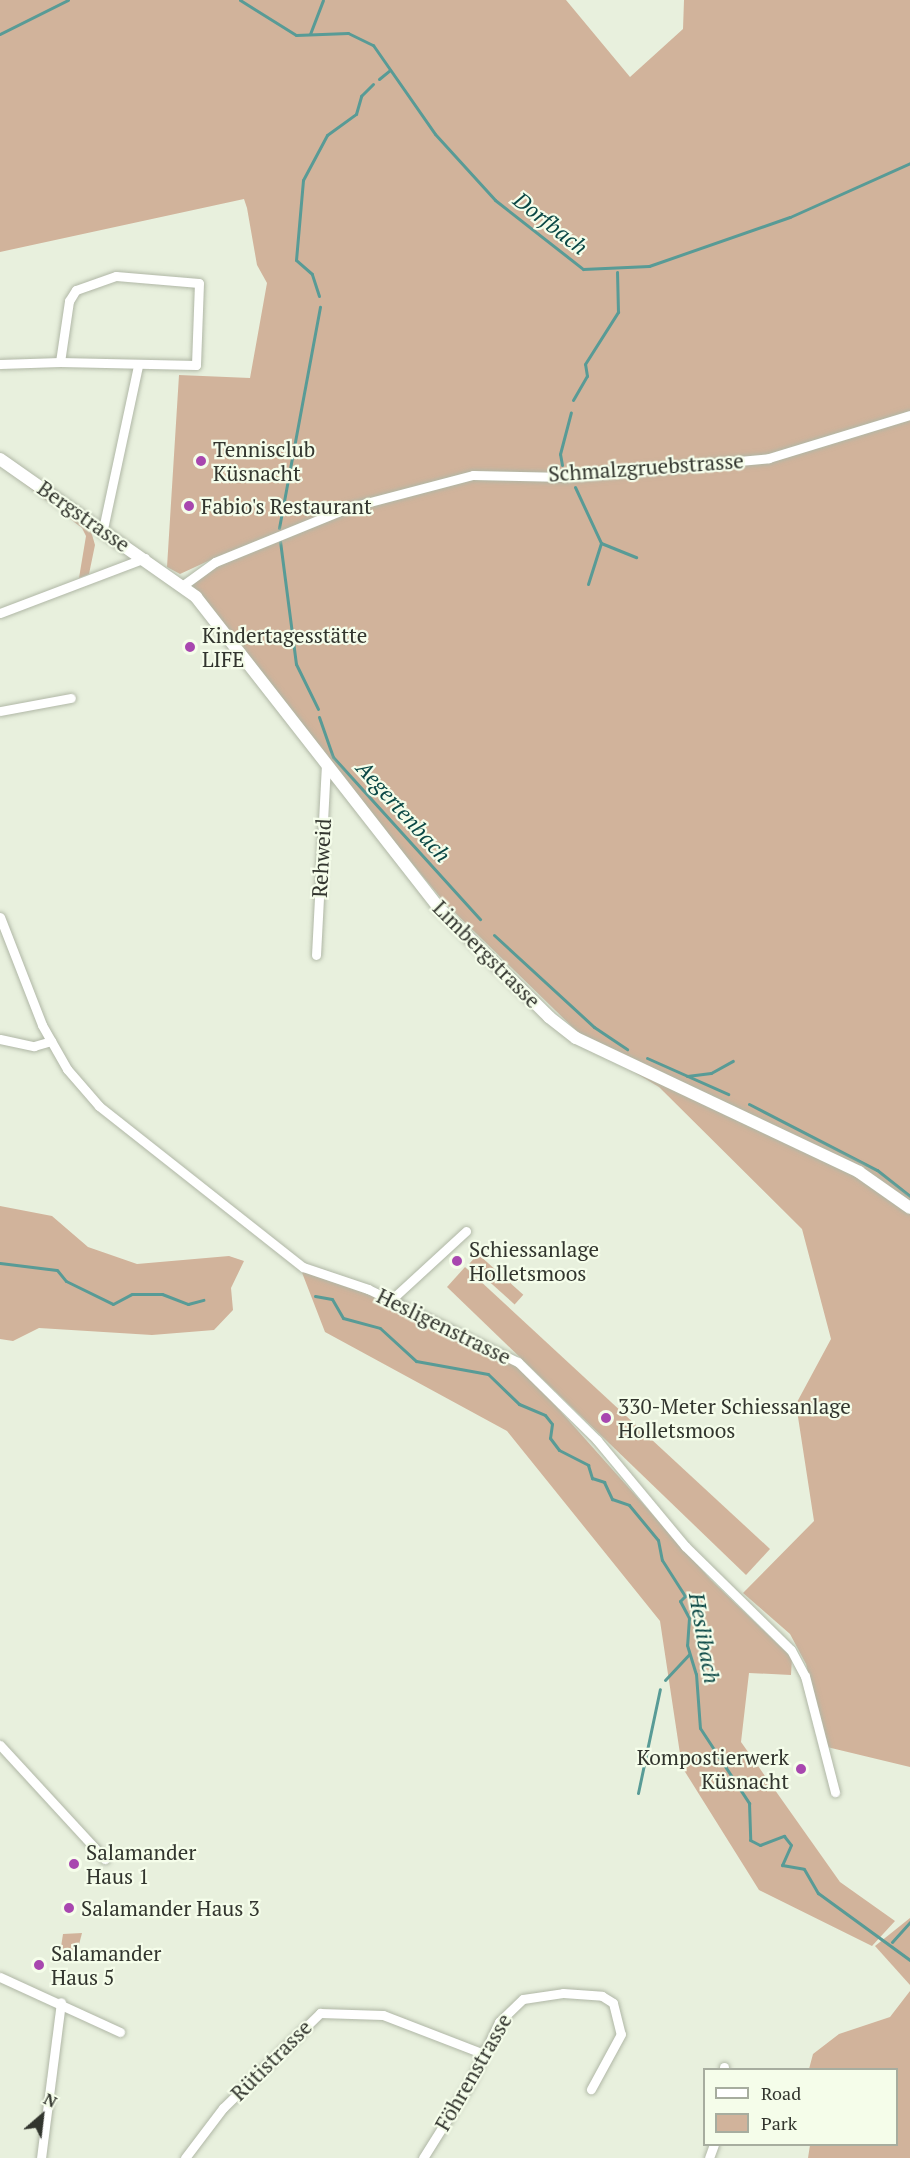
<!DOCTYPE html>
<meta charset="utf-8">
<style>
body{margin:0}
#map{position:relative;width:910px;height:2158px;overflow:hidden;background:#e8f0dd;font-family:"PT Serif",serif}
div>[style]{position:absolute}
.green>*{inset:0;background:#d1b39b;transform-origin:0 0}
.stream>*{height:3px;margin:-1.5px;padding:0 1.5px;transform-origin:1.5px;border-radius:1.5px;background:#589b96}
.roads{filter:drop-shadow(0 0 2px #b0b7a6) drop-shadow(0 0 2px #b0b7a6)}
.minor>*{height:9px;margin:-4.5px;padding:0 4.5px;transform-origin:4.5px;border-radius:4.5px;background:#fff}
.tertiary>*{height:12px;margin:-6px;padding:0 6px;transform-origin:6px;border-radius:6px;background:#fff}
.dots>*{width:16px;height:16px;translate:-50% -50%;box-sizing:border-box;border:3px solid #f5fdea;border-radius:50%}
span{translate:-50% -50%;white-space:nowrap;text-align:center;line-height:1.15;-webkit-text-stroke:4.5px #f5fdea;paint-order:stroke}
.poi-label{font-size:21px;color:#32352e}
.left{translate:0 -50%;text-align:left}
.right{translate:-100% -50%;text-align:right}
.street-label{font-size:21px;color:#32352e}
.water-label{font-size:22px;color:#0a4845;font-style:italic}
.legend{position:absolute;left:703px;top:2068px;width:195px;height:78px;box-sizing:border-box;background:#f5fdea;border:2px solid #a7ad9f;margin:0;padding:8px 10px;list-style:none;font-size:18px;color:#32352e}
.legend li{display:flex;align-items:center;gap:12px;height:30px}
.legend b{width:30px;border:2px solid #a7ad9f}
.north{position:absolute;left:12px;top:2086px;width:60px;height:60px;-webkit-text-stroke:4px #f5fdea;paint-order:stroke;rotate:28deg;font-size:16px;font-weight:700;line-height:24px;text-align:center;color:#32352e}
.north::after{content:'';display:block;margin:auto;width:21px;height:27px;background:#32352e;clip-path:polygon(50% 0,100% 100%,50% 72%,0 100%)}
</style>
<div id="map">
<div class="green">
<i style="clip-path:polygon(0 0,566px 0,630px 77px,683px 29px,684px 0,910px 0,910px 1767px,827px 1747px,806px 1664px,790px 1634px,743px 1593px,814px 1521px,796px 1404px,831px 1339px,802px 1229px,659px 1087px,594px 1048px,445px 903px,182px 586px,219px 556px,180px 574px,167px 567px,179px 375px,250px 378px,267px 283px,257px 265px,247px 208px,244px 199px,0 252px)"></i>
<i style="clip-path:polygon(0 465px,89px 524px,95px 545px,89px 574px,79px 578px,86px 536px,82px 528px)"></i>
<i style="clip-path:polygon(0 1206px,52px 1216px,88px 1247px,137px 1264px,229px 1256px,244px 1261px,231px 1288px,233px 1310px,214px 1330px,152px 1335px,39px 1328px,13px 1341px,0 1339px)"></i>
<i style="left:478px;top:1254px;width:61px;height:13px;rotate:42deg"></i>
<i style="clip-path:polygon(465px 1267px,770px 1549px,746px 1575px,447px 1287px)"></i>
<i style="clip-path:polygon(301px 1270px,371px 1295px,521px 1367px,711px 1580px,792px 1658px,791px 1675px,749px 1673px,741px 1742px,840px 1882px,895px 1921px,872px 1946px,759px 1890px,682px 1767px,660px 1621px,507px 1431px,325px 1332px)"></i>
<i style="clip-path:polygon(910px 1918px,910px 1985px,875px 1946px)"></i>
<i style="clip-path:polygon(82px 1933px,75px 1960px,61px 1947px,63px 1934px)"></i>
<i style="clip-path:polygon(910px 1991px,910px 2158px,808px 2158px,810px 2145px,896px 2144px,896px 2070px,809px 2069px,813px 2054px,839px 2034px,890px 2017px)"></i>
</div>
<div class="stream">
<i style="left:240px;top:0;width:66px;rotate:32deg"></i>
<i style="left:296px;top:35px;width:52px;rotate:-2.2deg"></i>
<i style="left:348px;top:33px;width:28px;rotate:26deg"></i>
<i style="left:373px;top:45px;width:108px;rotate:55.1deg"></i>
<i style="left:435px;top:134px;width:89px;rotate:47.7deg"></i>
<i style="left:495px;top:200px;width:112px;rotate:38.1deg"></i>
<i style="left:583px;top:269px;width:66px;rotate:-2.6deg"></i>
<i style="left:649px;top:266px;width:149px;rotate:-19.2deg"></i>
<i style="left:790px;top:217px;width:132px;rotate:-24.2deg"></i>
<i style="left:0;top:34px;width:76px;rotate:-26.6deg"></i>
<i style="left:310px;top:34px;width:36px;rotate:-69deg"></i>
<i style="left:379px;top:79px;width:14px;rotate:-39deg"></i>
<i style="left:319px;top:296px;width:23px;rotate:-108deg"></i>
<i style="left:312px;top:274px;width:21px;rotate:-139deg"></i>
<i style="left:296px;top:260px;width:80px;rotate:-85deg"></i>
<i style="left:303px;top:180px;width:51px;rotate:-61.9deg"></i>
<i style="left:327px;top:135px;width:36px;rotate:-36deg"></i>
<i style="left:356px;top:114px;width:19px;rotate:-74deg"></i>
<i style="left:361px;top:96px;width:17px;rotate:-45deg"></i>
<i style="left:573px;top:400px;width:28px;rotate:-60deg"></i>
<i style="left:587px;top:376px;width:12px;rotate:-99deg"></i>
<i style="left:585px;top:364px;width:62px;rotate:-57.6deg"></i>
<i style="left:618px;top:312px;width:40px;rotate:-91.4deg"></i>
<i style="left:562px;top:465px;width:11px;rotate:-100deg"></i>
<i style="left:560px;top:454px;width:43px;rotate:-75.3deg"></i>
<i style="left:575px;top:487px;width:62px;rotate:65.1deg"></i>
<i style="left:601px;top:543px;width:43px;rotate:107.6deg"></i>
<i style="left:279px;top:528px;width:225px;rotate:-79.5deg"></i>
<i style="left:280px;top:541px;width:124px;rotate:82.6deg"></i>
<i style="left:296px;top:664px;width:50px;rotate:63.9deg"></i>
<i style="left:601px;top:543px;width:38px;rotate:22deg"></i>
<i style="left:319px;top:717px;width:42px;rotate:70.7deg"></i>
<i style="left:333px;top:757px;width:219px;rotate:47.8deg"></i>
<i style="left:494px;top:935px;width:136px;rotate:42.6deg"></i>
<i style="left:594px;top:1027px;width:40px;rotate:34deg"></i>
<i style="left:647px;top:1058px;width:89px;rotate:24deg"></i>
<i style="left:687px;top:1076px;width:24px;rotate:-7deg"></i>
<i style="left:711px;top:1073px;width:25px;rotate:-29deg"></i>
<i style="left:749px;top:1104px;width:144px;rotate:27.3deg"></i>
<i style="left:877px;top:1170px;width:42px;rotate:38.2deg"></i>
<i style="left:0;top:1263px;width:57px;rotate:7deg"></i>
<i style="left:57px;top:1270px;width:14px;rotate:51deg"></i>
<i style="left:66px;top:1281px;width:52px;rotate:26.1deg"></i>
<i style="left:113px;top:1304px;width:21px;rotate:-28deg"></i>
<i style="left:132px;top:1294px;width:30px"></i>
<i style="left:162px;top:1294px;width:28px;rotate:21deg"></i>
<i style="left:188px;top:1304px;width:16px;rotate:-15deg"></i>
<i style="left:315px;top:1296px;width:17px;rotate:10deg"></i>
<i style="left:332px;top:1299px;width:22px;rotate:60deg"></i>
<i style="left:343px;top:1318px;width:38px;rotate:15deg"></i>
<i style="left:380px;top:1328px;width:49px;rotate:42.5deg"></i>
<i style="left:416px;top:1361px;width:73px;rotate:10.2deg"></i>
<i style="left:488px;top:1374px;width:43px;rotate:44.1deg"></i>
<i style="left:519px;top:1404px;width:28px;rotate:23deg"></i>
<i style="left:545px;top:1415px;width:11px;rotate:52deg"></i>
<i style="left:552px;top:1424px;width:14px;rotate:98deg"></i>
<i style="left:550px;top:1438px;width:15px;rotate:53deg"></i>
<i style="left:559px;top:1450px;width:33px;rotate:27deg"></i>
<i style="left:588px;top:1465px;width:14px;rotate:73deg"></i>
<i style="left:592px;top:1478px;width:13px;rotate:18deg"></i>
<i style="left:604px;top:1482px;width:19px;rotate:65deg"></i>
<i style="left:612px;top:1499px;width:18px;rotate:19deg"></i>
<i style="left:629px;top:1505px;width:45px;rotate:50.4deg"></i>
<i style="left:658px;top:1540px;width:20px;rotate:79deg"></i>
<i style="left:662px;top:1560px;width:43px;rotate:57.4deg"></i>
<i style="left:685px;top:1596px;width:7px;rotate:135deg"></i>
<i style="left:680px;top:1601px;width:19px;rotate:62deg"></i>
<i style="left:689px;top:1618px;width:27px;rotate:94deg"></i>
<i style="left:687px;top:1645px;width:30px;rotate:73deg"></i>
<i style="left:696px;top:1674px;width:54px;rotate:85.8deg"></i>
<i style="left:700px;top:1728px;width:90px;rotate:56.8deg"></i>
<i style="left:749px;top:1803px;width:37px;rotate:88deg"></i>
<i style="left:750px;top:1840px;width:11px;rotate:27deg"></i>
<i style="left:760px;top:1845px;width:26px;rotate:-21deg"></i>
<i style="left:784px;top:1836px;width:11px;rotate:52deg"></i>
<i style="left:791px;top:1845px;width:22px;rotate:114deg"></i>
<i style="left:782px;top:1865px;width:22px;rotate:10deg"></i>
<i style="left:804px;top:1869px;width:28px;rotate:60deg"></i>
<i style="left:818px;top:1893px;width:114px;rotate:36.1deg"></i>
<i style="left:665px;top:1680px;width:35px;rotate:-47deg"></i>
<i style="left:638px;top:1793px;width:106px;rotate:-78.1deg"></i>
<i style="left:892px;top:1942px;width:27px;rotate:-48deg"></i>
</div>
<div class="roads">
<div class="minor">
<i style="left:116px;top:276px;width:83px;rotate:4.8deg"></i>
<i style="left:199px;top:283px;width:82px;rotate:92.1deg"></i>
<i style="left:196px;top:365px;width:136px;rotate:-178.7deg"></i>
<i style="left:60px;top:362px;width:62px;rotate:-81.6deg"></i>
<i style="left:69px;top:301px;width:13px;rotate:-58deg"></i>
<i style="left:76px;top:290px;width:42px;rotate:-19.3deg"></i>
<i style="left:0;top:364px;width:60px;rotate:-1.9deg"></i>
<i style="left:103px;top:529px;width:167px;rotate:-77.9deg"></i>
<i style="left:182px;top:586px;width:41px;rotate:-36deg"></i>
<i style="left:215px;top:562px;width:143px;rotate:-22.2deg"></i>
<i style="left:347px;top:508px;width:130px;rotate:-14.7deg"></i>
<i style="left:473px;top:475px;width:93px;rotate:1.2deg"></i>
<i style="left:566px;top:477px;width:204px;rotate:-5.3deg"></i>
<i style="left:769px;top:458px;width:147px;rotate:-17deg"></i>
<i style="left:0;top:613px;width:155px;rotate:-20.8deg"></i>
<i style="left:0;top:711px;width:72px;rotate:-10.4deg"></i>
<i style="left:0;top:917px;width:116px;rotate:68.7deg"></i>
<i style="left:42px;top:1025px;width:51px;rotate:60.4deg"></i>
<i style="left:67px;top:1069px;width:49px;rotate:49.1deg"></i>
<i style="left:99px;top:1106px;width:260px;rotate:38.3deg"></i>
<i style="left:303px;top:1267px;width:69px;rotate:18.7deg"></i>
<i style="left:368px;top:1289px;width:167px;rotate:26deg"></i>
<i style="left:518px;top:1362px;width:111px;rotate:44.6deg"></i>
<i style="left:597px;top:1440px;width:138px;rotate:50.3deg"></i>
<i style="left:685px;top:1546px;width:148px;rotate:44.5deg"></i>
<i style="left:791px;top:1650px;width:30px;rotate:62deg"></i>
<i style="left:805px;top:1676px;width:120px;rotate:75.5deg"></i>
<i style="left:316px;top:955px;width:192px;rotate:-87deg"></i>
<i style="left:0;top:1039px;width:35px;rotate:12deg"></i>
<i style="left:34px;top:1046px;width:18px;rotate:-16deg"></i>
<i style="left:391px;top:1300px;width:102px;rotate:-42.6deg"></i>
<i style="left:0;top:1745px;width:155px;rotate:47.4deg"></i>
<i style="left:0;top:1977px;width:132px;rotate:24.6deg"></i>
<i style="left:724px;top:2067px;width:3px;rotate:90deg"></i>
<i style="left:41px;top:2158px;width:157px;rotate:-82.7deg"></i>
<i style="left:185px;top:2158px;width:63px;rotate:-52.8deg"></i>
<i style="left:223px;top:2108px;width:136px;rotate:-44.4deg"></i>
<i style="left:320px;top:2013px;width:63px;rotate:1.8deg"></i>
<i style="left:383px;top:2015px;width:108px;rotate:21.1deg"></i>
<i style="left:423px;top:2158px;width:89px;rotate:-57.9deg"></i>
<i style="left:470px;top:2083px;width:68px;rotate:-64.6deg"></i>
<i style="left:499px;top:2022px;width:33px;rotate:-44deg"></i>
<i style="left:523px;top:1999px;width:40px;rotate:-8.5deg"></i>
<i style="left:563px;top:1993px;width:39px;rotate:4deg"></i>
<i style="left:602px;top:1996px;width:13px;rotate:32deg"></i>
<i style="left:613px;top:2003px;width:32px;rotate:76deg"></i>
<i style="left:621px;top:2034px;width:63px;rotate:118.6deg"></i>
<i style="left:709px;top:2158px;width:15px;rotate:-70deg"></i>
</div>
<div class="tertiary">
<i style="left:0;top:459px;width:240px;rotate:35.1deg"></i>
<i style="left:196px;top:597px;width:392px;rotate:52deg"></i>
<i style="left:437px;top:906px;width:158px;rotate:44.7deg"></i>
<i style="left:549px;top:1017px;width:34px;rotate:38deg"></i>
<i style="left:576px;top:1038px;width:313px;rotate:25.3deg"></i>
<i style="left:859px;top:1172px;width:62px;rotate:35.2deg"></i>
</div>
</div>
<div class="dots">
<i style="left:201px;top:461px;background:#a847af"></i>
<i style="left:189px;top:506px;background:#a847af"></i>
<i style="left:190px;top:647px;background:#a847af"></i>
<i style="left:457px;top:1261px;background:#a847af"></i>
<i style="left:606px;top:1418px;background:#a847af"></i>
<i style="left:801px;top:1769px;background:#a847af"></i>
<i style="left:74px;top:1864px;background:#a847af"></i>
<i style="left:69px;top:1908px;background:#a847af"></i>
<i style="left:39px;top:1965px;background:#a847af"></i>
</div>
<div class="poi-label">
<span class="left" style="left:213px;top:461px">Tennisclub<br>Küsnacht</span>
<span class="left" style="left:201px;top:506px">Fabio's Restaurant</span>
<span class="left" style="left:202px;top:647px">Kindertagesstätte<br>LIFE</span>
<span class="left" style="left:469px;top:1261px">Schiessanlage<br>Holletsmoos</span>
<span class="left" style="left:618px;top:1418px">330-Meter Schiessanlage<br>Holletsmoos</span>
<span class="right" style="left:789px;top:1769px">Kompostierwerk<br>Küsnacht</span>
<span class="left" style="left:86px;top:1864px">Salamander<br>Haus 1</span>
<span class="left" style="left:81px;top:1908px">Salamander Haus 3</span>
<span class="left" style="left:51px;top:1965px">Salamander<br>Haus 5</span>
</div>
<div class="street-label">
<span style="left:646px;top:467px;rotate:-4deg">Schmalzgruebstrasse</span>
<span style="left:84px;top:516px;rotate:35deg">Bergstrasse</span>
<span style="left:321px;top:858px;rotate:-87deg">Rehweid</span>
<span style="left:487px;top:954px;rotate:45deg">Limbergstrasse</span>
<span style="left:444px;top:1326px;rotate:26deg">Hesligenstrasse</span>
<span style="left:271px;top:2060px;rotate:-45deg">Rütistrasse</span>
<span style="left:473px;top:2072px;rotate:-60deg">Föhrenstrasse</span>
</div>
<div class="water-label">
<span style="left:551px;top:223px;rotate:38deg">Dorfbach</span>
<span style="left:404px;top:811px;rotate:48deg">Aegertenbach</span>
<span style="left:705px;top:1638px;rotate:80deg">Heslibach</span>
</div>
<ul class="legend">
<li><b style="height:8px;background:#fff"></b>Road</li>
<li><b style="height:16px;background:#d1b39b"></b>Park</li>
</ul>
<div class="north">N</div>
</div>
